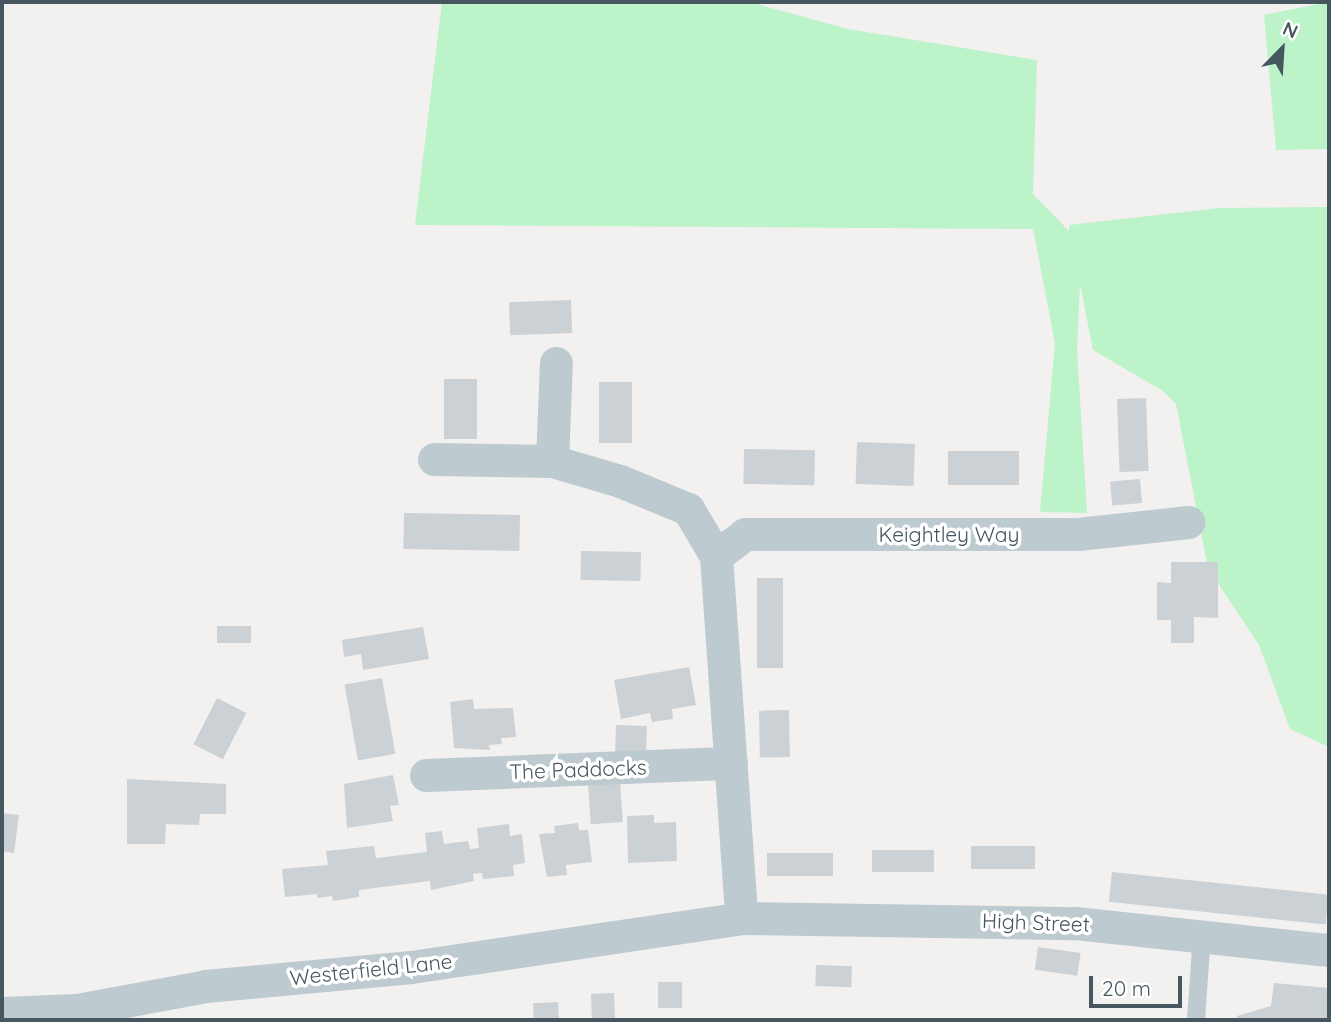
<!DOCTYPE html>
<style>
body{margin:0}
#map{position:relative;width:1331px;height:1022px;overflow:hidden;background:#f3f0f0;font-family:Quicksand,sans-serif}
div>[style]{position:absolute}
.green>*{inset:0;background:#bcf3c9}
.building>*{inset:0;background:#cbd1d5;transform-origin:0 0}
.lane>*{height:18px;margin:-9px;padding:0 9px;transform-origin:9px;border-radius:9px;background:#bdcad0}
.street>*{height:33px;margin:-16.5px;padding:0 16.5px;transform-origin:16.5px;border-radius:16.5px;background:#bdcad0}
span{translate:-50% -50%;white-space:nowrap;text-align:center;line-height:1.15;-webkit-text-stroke:7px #fff;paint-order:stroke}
.street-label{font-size:21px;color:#46575f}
.frame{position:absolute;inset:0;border:4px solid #46575f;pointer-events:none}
.north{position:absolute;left:1247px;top:14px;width:70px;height:70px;-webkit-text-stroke:5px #fff;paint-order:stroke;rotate:24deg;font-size:19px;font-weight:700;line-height:28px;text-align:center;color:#46575f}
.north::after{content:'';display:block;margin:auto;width:24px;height:32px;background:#46575f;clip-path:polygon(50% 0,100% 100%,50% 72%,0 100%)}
.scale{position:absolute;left:1089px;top:976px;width:93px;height:32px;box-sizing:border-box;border:4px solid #46575f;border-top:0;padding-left:9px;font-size:21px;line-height:24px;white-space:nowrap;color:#46575f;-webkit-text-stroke:5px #fff;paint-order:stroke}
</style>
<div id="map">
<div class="green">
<i style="clip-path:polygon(442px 2px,749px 2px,848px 29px,1037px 60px,1033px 194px,1069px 231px,1069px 225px,1220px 208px,1329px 207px,1329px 747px,1290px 729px,1259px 645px,1208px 568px,1176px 404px,1163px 391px,1093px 350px,1080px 284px,1077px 349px,1087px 513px,1040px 512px,1055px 343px,1033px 229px,415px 225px)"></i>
<i style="clip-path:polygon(1329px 2px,1329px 149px,1276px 150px,1264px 15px)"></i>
</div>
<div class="building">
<i style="left:571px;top:300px;width:33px;height:62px;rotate:88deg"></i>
<i style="left:444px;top:379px;width:33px;height:60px"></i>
<i style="left:599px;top:382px;width:33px;height:61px"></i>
<i style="left:1146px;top:398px;width:73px;height:29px;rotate:88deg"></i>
<i style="left:857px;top:442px;width:58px;height:42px;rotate:2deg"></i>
<i style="left:744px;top:449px;width:71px;height:35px;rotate:1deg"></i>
<i style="left:948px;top:451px;width:71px;height:34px"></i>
<i style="left:1140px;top:479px;width:24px;height:30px;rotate:85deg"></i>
<i style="left:404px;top:513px;width:116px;height:36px;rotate:1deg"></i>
<i style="left:581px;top:551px;width:60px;height:29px;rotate:1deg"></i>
<i style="clip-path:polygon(1171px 562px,1218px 562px,1218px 618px,1194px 617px,1194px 643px,1171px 643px,1171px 620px,1157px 620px,1157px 582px,1171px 583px)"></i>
<i style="left:757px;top:578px;width:26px;height:90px"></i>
<i style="left:217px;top:626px;width:34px;height:17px"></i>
<i style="clip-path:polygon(423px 627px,429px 659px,363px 670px,361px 654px,344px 657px,342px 640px)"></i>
<i style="clip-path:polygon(689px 667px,696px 705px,672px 709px,673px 719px,652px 722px,650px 713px,621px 719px,614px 680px)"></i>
<i style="left:382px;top:678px;width:77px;height:38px;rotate:80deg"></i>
<i style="left:217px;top:698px;width:33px;height:52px;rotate:27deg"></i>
<i style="clip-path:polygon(473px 699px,474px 709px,513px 708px,516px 737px,501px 738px,502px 744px,489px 745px,490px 750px,454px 748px,450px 702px)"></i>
<i style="left:789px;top:710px;width:47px;height:30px;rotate:89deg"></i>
<i style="left:616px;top:725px;width:31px;height:32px;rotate:2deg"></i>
<i style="clip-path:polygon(393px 775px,399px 805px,390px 806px,393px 821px,347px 828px,344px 784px)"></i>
<i style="clip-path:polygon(127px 779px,226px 784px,226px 814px,200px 814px,199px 825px,166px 824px,165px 844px,127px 844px)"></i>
<i style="left:620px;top:782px;width:40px;height:32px;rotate:86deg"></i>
<i style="clip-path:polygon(2px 813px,19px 815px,14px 853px,2px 851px)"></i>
<i style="clip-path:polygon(654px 815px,654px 823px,676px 822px,677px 861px,628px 863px,627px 816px)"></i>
<i style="clip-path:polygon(578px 823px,579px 830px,588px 830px,592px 862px,566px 865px,567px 875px,547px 877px,539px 834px,555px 833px,554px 826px)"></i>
<i style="clip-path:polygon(509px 824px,510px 836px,522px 834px,525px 863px,513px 865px,514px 876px,483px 879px,482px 873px,473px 874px,474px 881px,431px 890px,430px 881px,359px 890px,359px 897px,333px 901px,332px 896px,317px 898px,317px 894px,285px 897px,282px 869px,328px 865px,326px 851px,374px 846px,376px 858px,427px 852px,425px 833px,442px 831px,444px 844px,468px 841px,470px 849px,479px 848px,477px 828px)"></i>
<i style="left:1035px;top:846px;width:23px;height:64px;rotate:90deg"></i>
<i style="left:872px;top:850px;width:62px;height:22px"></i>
<i style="left:833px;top:853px;width:23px;height:66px;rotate:90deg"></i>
<i style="left:1112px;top:872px;width:218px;height:30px;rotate:6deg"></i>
<i style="left:1038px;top:947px;width:43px;height:23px;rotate:8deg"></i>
<i style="left:816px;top:965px;width:36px;height:21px;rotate:2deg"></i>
<i style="left:658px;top:982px;width:24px;height:26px"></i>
<i style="clip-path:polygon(1274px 983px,1329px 988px,1329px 1016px,1325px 1020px,1238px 1020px,1237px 1016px,1271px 1006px)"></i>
<i style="left:614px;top:993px;width:27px;height:23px;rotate:88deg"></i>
<i style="left:558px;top:1002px;width:18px;height:25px;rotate:87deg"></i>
</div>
<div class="lane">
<i style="left:1196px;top:1020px;width:86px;rotate:-86deg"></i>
</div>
<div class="street">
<i style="left:434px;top:459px;width:118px;rotate:1deg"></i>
<i style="left:552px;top:461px;width:71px;rotate:16.4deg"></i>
<i style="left:620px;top:481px;width:74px;rotate:22.4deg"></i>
<i style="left:688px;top:509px;width:55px;rotate:59.2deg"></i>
<i style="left:716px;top:556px;width:363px;rotate:86deg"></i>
<i style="left:552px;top:461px;width:98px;rotate:-87.7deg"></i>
<i style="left:716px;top:556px;width:36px;rotate:-37deg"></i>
<i style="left:745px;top:534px;width:333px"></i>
<i style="left:1078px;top:534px;width:111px;rotate:-6.2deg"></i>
<i style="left:426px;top:775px;width:305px;rotate:-2.3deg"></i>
<i style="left:2px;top:1013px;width:75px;rotate:-2.3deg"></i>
<i style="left:77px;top:1010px;width:131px;rotate:-10.5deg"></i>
<i style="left:206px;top:986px;width:206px;rotate:-5.3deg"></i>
<i style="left:411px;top:967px;width:334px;rotate:-8.4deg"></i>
<i style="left:741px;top:918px;width:334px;rotate:0.9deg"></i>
<i style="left:1075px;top:923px;width:255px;rotate:6.1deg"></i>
</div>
<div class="street-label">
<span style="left:949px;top:534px">Keightley Way</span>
<span style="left:578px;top:769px;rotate:-2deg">The Paddocks</span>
<span style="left:1036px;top:922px;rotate:2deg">High Street</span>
<span style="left:371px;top:969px;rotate:-6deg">Westerfield Lane</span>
</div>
<div class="frame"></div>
<div class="north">N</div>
<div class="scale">20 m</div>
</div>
